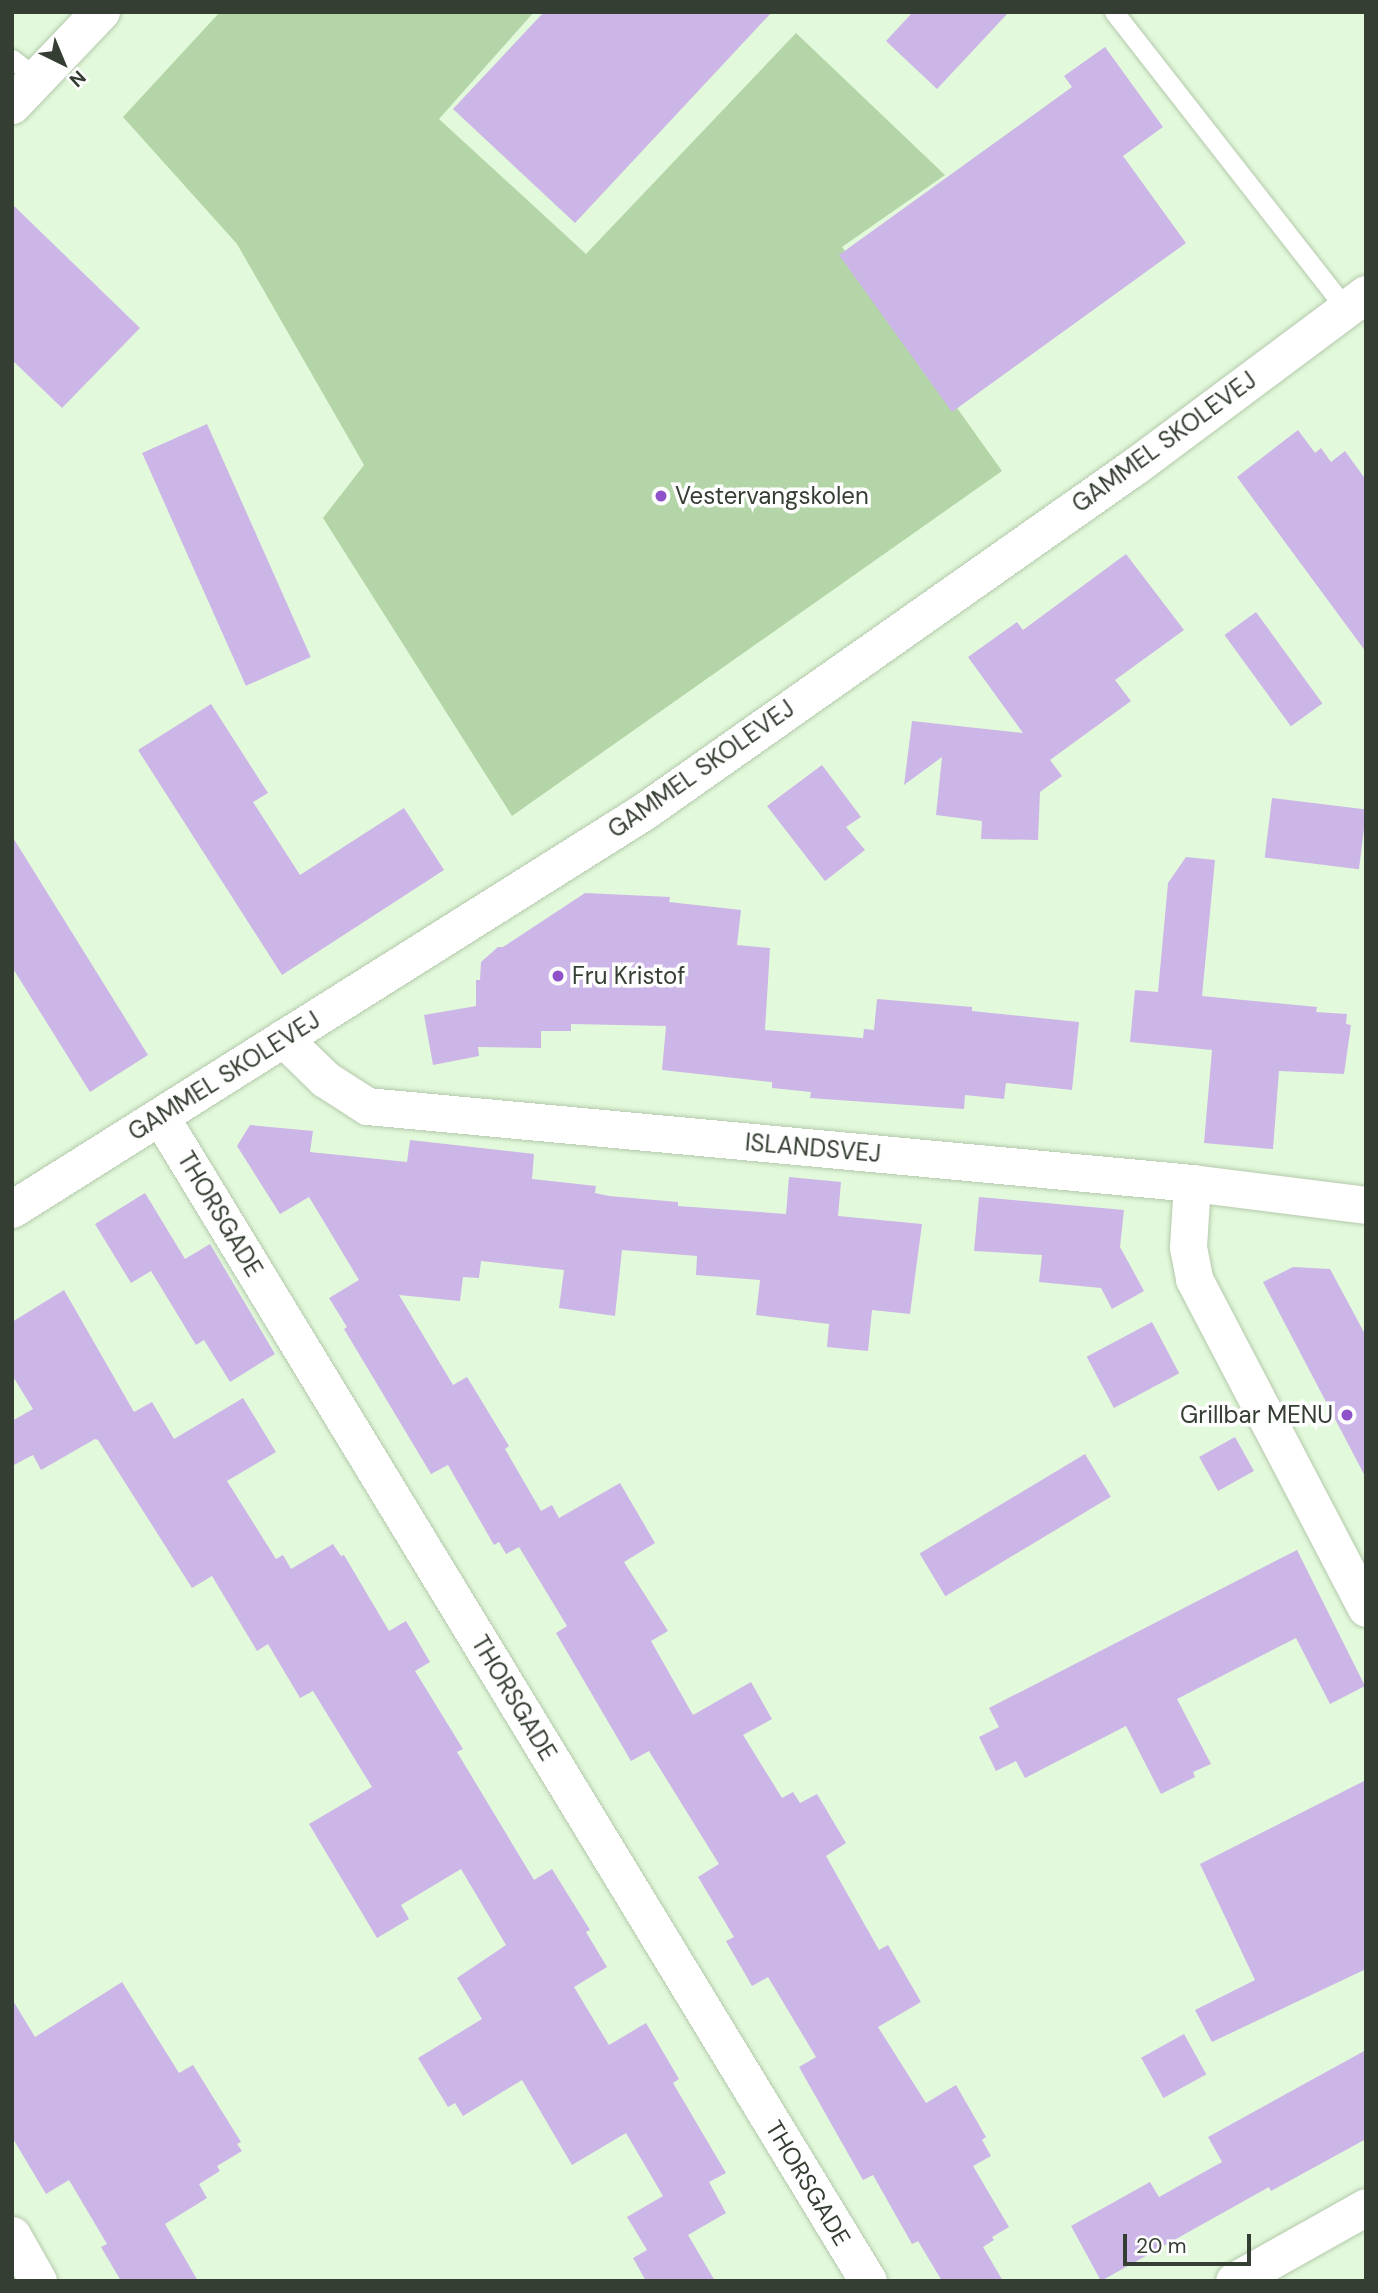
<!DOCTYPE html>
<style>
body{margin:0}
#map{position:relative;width:1378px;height:2293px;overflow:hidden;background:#e3f9db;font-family:"DM Sans",sans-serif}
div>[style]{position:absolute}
.green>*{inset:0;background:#b4d5a7}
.building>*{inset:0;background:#ccb6e7;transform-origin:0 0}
.roads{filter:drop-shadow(0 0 2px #b4c9ac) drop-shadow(0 0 2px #b4c9ac)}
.lane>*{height:19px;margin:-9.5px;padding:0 9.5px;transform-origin:9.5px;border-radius:9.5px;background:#fff}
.street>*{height:37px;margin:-18.5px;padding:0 18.5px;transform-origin:18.5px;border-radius:18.5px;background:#fff}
.secondary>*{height:38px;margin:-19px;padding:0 19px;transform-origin:19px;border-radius:19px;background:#fff}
.dots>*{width:19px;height:19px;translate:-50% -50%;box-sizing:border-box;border:4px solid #fefefe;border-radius:50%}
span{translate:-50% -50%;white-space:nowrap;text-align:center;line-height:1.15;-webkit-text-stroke:7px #fefefe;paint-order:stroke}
.street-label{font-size:24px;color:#353e32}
.poi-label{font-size:24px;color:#353e32}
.left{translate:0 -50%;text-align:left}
.right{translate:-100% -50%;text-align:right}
.frame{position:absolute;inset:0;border:14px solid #353e32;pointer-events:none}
.north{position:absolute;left:28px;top:28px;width:70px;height:70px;-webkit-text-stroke:5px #fefefe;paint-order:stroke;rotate:137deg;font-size:19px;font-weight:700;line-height:28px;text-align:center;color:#353e32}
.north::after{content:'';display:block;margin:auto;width:24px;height:32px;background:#353e32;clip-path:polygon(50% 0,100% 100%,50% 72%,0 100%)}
.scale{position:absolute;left:1123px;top:2234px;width:128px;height:32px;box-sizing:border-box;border:4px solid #353e32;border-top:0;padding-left:9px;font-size:21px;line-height:24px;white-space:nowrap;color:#353e32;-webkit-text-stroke:5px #fefefe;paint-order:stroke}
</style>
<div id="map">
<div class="green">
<i style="clip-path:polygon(220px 12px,534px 12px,439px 119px,586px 254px,796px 33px,945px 175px,842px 247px,1002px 471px,512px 816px,323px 518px,364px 465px,237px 244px,123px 117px)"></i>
</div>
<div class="building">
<i style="clip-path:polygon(544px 12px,772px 12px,575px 223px,453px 109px)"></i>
<i style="clip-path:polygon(913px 12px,1009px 12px,937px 89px,886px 41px)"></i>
<i style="clip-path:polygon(1105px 47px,1163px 127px,1123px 156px,1186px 243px,952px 412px,839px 255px,1072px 87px,1064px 76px)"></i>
<i style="clip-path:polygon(12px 204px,140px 328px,62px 408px,12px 360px)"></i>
<i style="left:207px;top:424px;width:255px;height:71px;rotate:66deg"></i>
<i style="clip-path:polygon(1298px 430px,1315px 453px,1321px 448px,1331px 462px,1345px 451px,1366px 480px,1366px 652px,1237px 477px)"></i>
<i style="clip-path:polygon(1126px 554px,1184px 630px,1115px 680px,1131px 701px,1050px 760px,1062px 776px,1040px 792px,1038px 840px,981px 839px,982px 821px,936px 815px,942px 757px,904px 785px,912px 721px,1023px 733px,968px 657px,1017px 622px,1023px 630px)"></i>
<i style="left:1256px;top:612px;width:113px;height:39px;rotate:54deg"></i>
<i style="clip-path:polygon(211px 704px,268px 793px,253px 802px,300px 875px,404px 808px,444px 870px,282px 975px,138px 750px)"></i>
<i style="clip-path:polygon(822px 765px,861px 817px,846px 827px,865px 850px,825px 881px,767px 806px)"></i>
<i style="left:1272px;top:798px;width:95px;height:60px;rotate:7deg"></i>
<i style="clip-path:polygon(12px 836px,148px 1055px,90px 1092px,12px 967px)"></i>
<i style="clip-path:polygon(1186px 857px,1215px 860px,1202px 996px,1317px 1007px,1316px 1012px,1347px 1014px,1346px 1024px,1351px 1025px,1344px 1074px,1279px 1071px,1273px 1149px,1204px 1143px,1212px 1050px,1130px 1042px,1135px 990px,1158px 992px,1168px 883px)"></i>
<i style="clip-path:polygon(585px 893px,670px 897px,669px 902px,741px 910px,737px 945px,770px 948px,765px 1030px,863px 1038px,864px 1029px,874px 1030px,877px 999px,972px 1007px,972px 1011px,1079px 1022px,1072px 1090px,1006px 1083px,1004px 1099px,965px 1095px,964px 1109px,810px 1098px,811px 1092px,772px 1088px,772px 1082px,662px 1070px,666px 1026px,571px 1024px,571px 1031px,541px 1031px,541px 1048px,478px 1047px,479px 1056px,433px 1065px,424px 1015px,476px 1006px,476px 980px,480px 980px,481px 962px,498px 947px,503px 947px)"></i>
<i style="clip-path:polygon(250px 1125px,313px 1131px,310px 1152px,407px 1162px,410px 1140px,534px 1154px,532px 1179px,596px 1186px,595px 1193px,609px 1196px,678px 1202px,678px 1206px,786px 1214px,789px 1177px,841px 1182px,838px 1216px,922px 1224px,910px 1314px,872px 1310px,868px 1351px,827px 1347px,829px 1324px,756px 1315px,760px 1280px,696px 1275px,697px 1256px,622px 1250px,615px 1316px,559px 1308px,564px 1270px,481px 1261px,479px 1278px,463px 1277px,460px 1301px,399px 1295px,453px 1385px,467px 1377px,509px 1446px,505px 1449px,541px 1511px,552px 1505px,559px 1518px,620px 1483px,655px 1543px,624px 1562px,668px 1631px,651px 1641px,693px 1715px,751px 1682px,772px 1719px,743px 1735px,782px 1798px,793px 1792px,800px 1803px,817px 1794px,846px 1843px,826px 1856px,879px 1950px,888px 1945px,921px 2002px,878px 2027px,926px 2103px,956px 2085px,986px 2137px,982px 2140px,991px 2156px,973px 2166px,1009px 2227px,992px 2237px,994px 2240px,983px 2247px,1003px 2281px,942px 2281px,918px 2241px,912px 2244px,873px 2175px,863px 2180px,799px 2067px,816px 2057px,768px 1977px,752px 1986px,726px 1941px,734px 1937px,698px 1877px,719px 1864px,649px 1751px,631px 1761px,556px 1633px,567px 1626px,519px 1547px,506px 1554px,499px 1542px,494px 1545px,448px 1465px,431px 1474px,344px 1329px,347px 1327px,329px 1298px,359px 1280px,309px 1197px,280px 1214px,237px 1146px)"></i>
<i style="clip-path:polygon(145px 1193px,185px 1259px,210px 1244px,275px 1354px,230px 1382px,204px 1340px,196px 1345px,151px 1271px,131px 1283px,95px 1224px)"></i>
<i style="clip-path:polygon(979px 1197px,1124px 1210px,1120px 1247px,1144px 1291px,1112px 1309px,1101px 1288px,1039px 1282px,1042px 1255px,974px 1251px)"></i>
<i style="clip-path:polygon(1293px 1267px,1330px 1269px,1366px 1336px,1366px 1478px,1263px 1282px)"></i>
<i style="clip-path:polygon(64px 1290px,134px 1412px,152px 1402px,174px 1439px,243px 1398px,276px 1452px,227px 1481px,276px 1559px,283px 1555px,291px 1569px,333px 1544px,341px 1556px,344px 1555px,389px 1631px,406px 1621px,430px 1662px,415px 1671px,463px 1749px,457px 1752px,534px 1880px,552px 1869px,590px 1930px,586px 1932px,607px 1967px,574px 1987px,609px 2045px,646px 2023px,679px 2079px,673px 2083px,726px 2173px,709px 2182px,726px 2213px,688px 2235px,715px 2281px,646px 2281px,633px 2258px,647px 2250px,627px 2217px,663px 2196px,626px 2133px,572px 2165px,522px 2080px,463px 2116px,455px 2103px,448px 2107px,418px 2058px,482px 2019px,457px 1978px,506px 1945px,461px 1869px,401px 1905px,409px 1919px,377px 1938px,309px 1824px,372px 1787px,313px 1691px,300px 1698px,268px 1644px,257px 1651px,212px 1576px,192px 1588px,98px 1440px,95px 1439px,41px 1470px,33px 1455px,12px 1466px,12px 1421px,33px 1409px,12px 1375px,12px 1322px)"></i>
<i style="left:1152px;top:1322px;width:58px;height:74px;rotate:62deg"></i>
<i style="left:1235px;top:1437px;width:39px;height:41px;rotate:61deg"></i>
<i style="left:1085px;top:1454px;width:50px;height:193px;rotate:59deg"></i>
<i style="clip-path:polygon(1297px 1550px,1365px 1686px,1330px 1704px,1296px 1638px,1177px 1699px,1211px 1764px,1193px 1772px,1195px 1777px,1161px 1794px,1126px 1726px,1025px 1778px,1016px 1761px,996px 1771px,979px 1737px,999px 1727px,989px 1708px)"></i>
<i style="clip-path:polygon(1366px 1780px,1366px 1969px,1212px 2042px,1195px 2010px,1255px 1980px,1200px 1864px)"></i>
<i style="clip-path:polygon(122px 1982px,179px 2073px,193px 2065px,241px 2142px,237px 2144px,242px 2151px,217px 2166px,220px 2171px,199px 2184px,207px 2198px,165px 2224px,198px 2281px,121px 2281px,101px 2247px,107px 2244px,69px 2180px,46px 2194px,12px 2137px,12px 1999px,35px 2037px)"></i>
<i style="left:1184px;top:2034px;width:46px;height:49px;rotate:61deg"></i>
<i style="clip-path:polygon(1366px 2050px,1366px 2139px,1271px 2191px,1269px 2187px,1101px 2281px,1071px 2226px,1150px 2182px,1159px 2197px,1222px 2162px,1208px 2137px)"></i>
</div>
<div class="roads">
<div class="lane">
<i style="left:1114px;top:12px;width:377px;rotate:52deg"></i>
<i style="left:12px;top:59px;width:33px;rotate:38deg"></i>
</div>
<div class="street">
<i style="left:283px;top:1038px;width:59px;rotate:44.3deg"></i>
<i style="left:325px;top:1079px;width:50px;rotate:32.7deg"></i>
<i style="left:367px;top:1106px;width:829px;rotate:5.33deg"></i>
<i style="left:1192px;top:1183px;width:175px;rotate:7.2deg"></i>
<i style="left:160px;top:1116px;width:1363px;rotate:58.71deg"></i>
<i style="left:1192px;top:1183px;width:64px;rotate:93.6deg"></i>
<i style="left:1188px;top:1247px;width:33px;rotate:79deg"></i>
<i style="left:1194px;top:1279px;width:371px;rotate:62.4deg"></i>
<i style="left:12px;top:1209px;width:745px;rotate:-32.18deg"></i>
<i style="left:643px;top:812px;width:601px;rotate:-35.12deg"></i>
<i style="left:1135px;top:466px;width:288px;rotate:-36.7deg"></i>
<i style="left:12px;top:2235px;width:53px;rotate:60.5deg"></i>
<i style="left:1234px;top:2281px;width:151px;rotate:-29.3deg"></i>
</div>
<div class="secondary">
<i style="left:12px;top:105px;width:129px;rotate:-46.3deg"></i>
</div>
</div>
<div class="dots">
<i style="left:661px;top:496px;background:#9052c8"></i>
<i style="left:558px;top:976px;background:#9052c8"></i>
<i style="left:1347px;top:1415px;background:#9052c8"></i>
</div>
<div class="street-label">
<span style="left:1164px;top:442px;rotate:-36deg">GAMMEL SKOLEVEJ</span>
<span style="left:701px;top:769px;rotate:-35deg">GAMMEL SKOLEVEJ</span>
<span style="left:224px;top:1076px;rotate:-32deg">GAMMEL SKOLEVEJ</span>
<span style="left:813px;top:1148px;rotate:5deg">ISLANDSVEJ</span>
<span style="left:220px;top:1214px;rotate:59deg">THORSGADE</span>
<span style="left:514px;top:1698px;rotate:59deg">THORSGADE</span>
<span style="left:808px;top:2183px;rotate:59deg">THORSGADE</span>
</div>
<div class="poi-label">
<span class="left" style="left:675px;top:496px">Vestervangskolen</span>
<span class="left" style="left:572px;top:976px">Fru Kristof</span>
<span class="right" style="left:1333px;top:1415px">Grillbar MENU</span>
</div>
<div class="frame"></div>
<div class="north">N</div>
<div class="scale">20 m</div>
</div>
